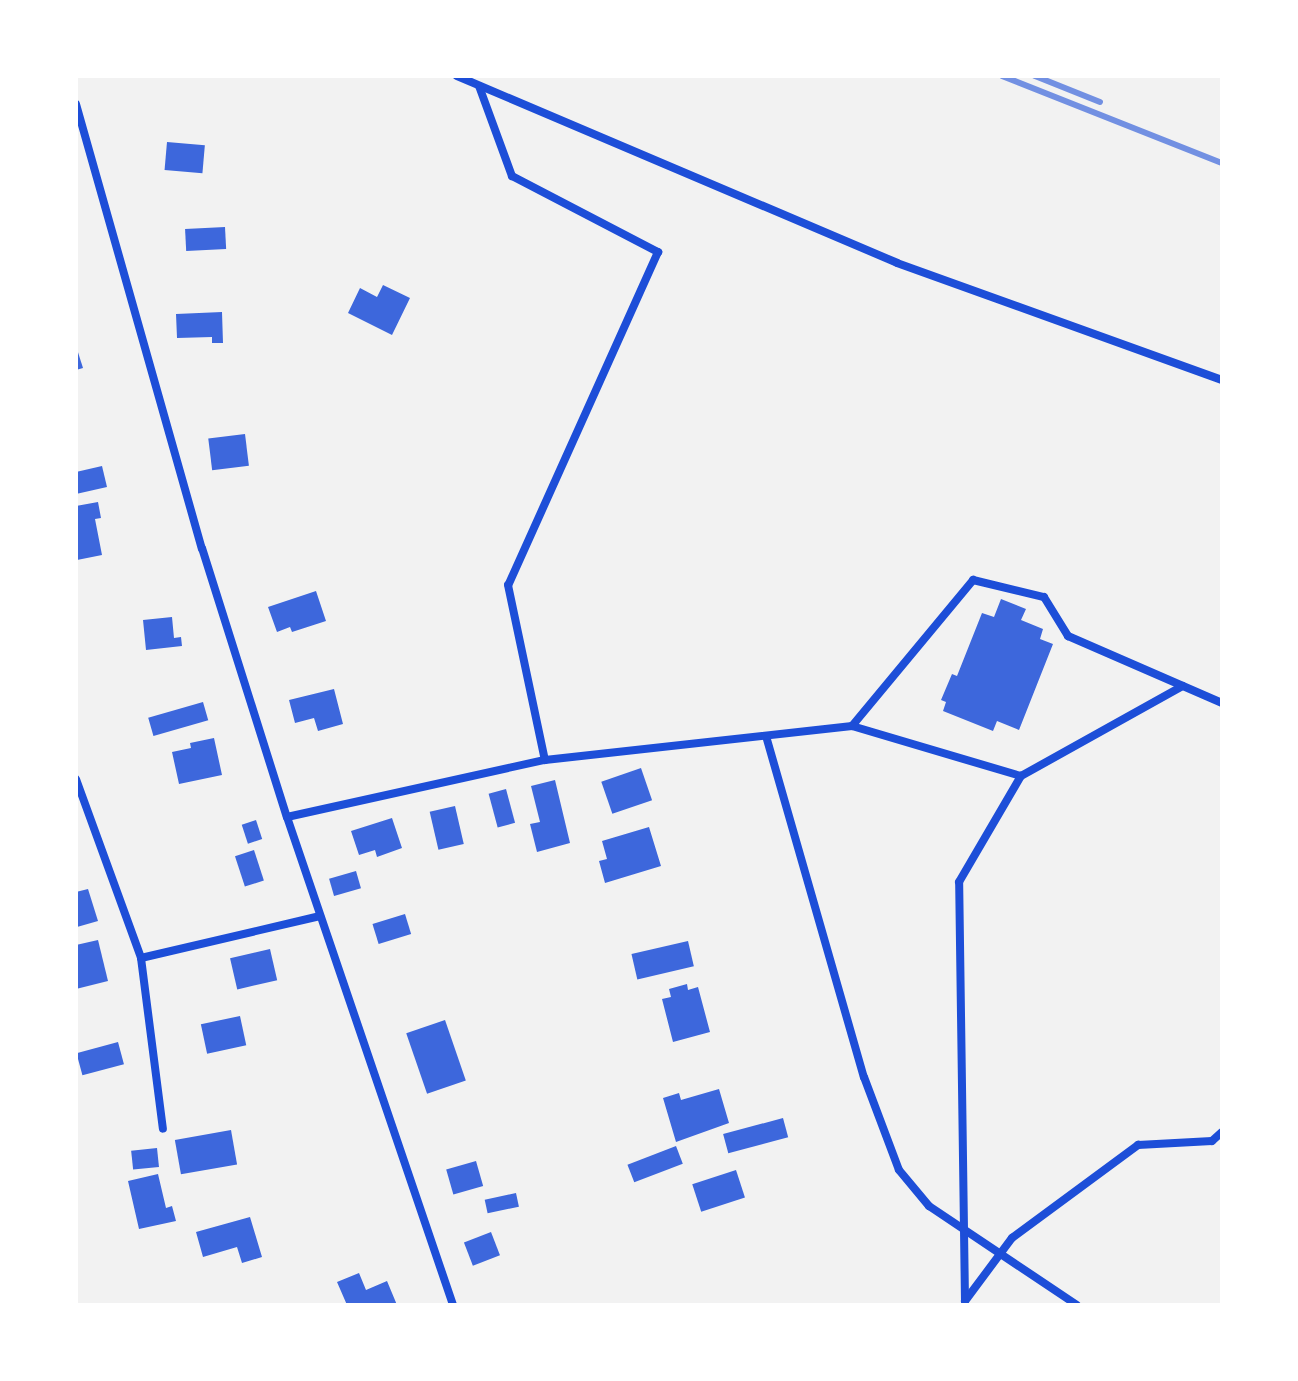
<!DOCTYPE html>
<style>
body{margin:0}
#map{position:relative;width:1298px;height:1381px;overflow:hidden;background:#f2f2f2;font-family:"PT Sans Narrow",sans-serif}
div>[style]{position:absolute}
.building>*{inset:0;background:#3d67dc;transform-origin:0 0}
.minor>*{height:8px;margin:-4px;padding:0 4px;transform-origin:4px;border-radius:4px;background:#1d4ed8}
.rail>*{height:6px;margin:-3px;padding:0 3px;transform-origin:3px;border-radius:3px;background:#7290e2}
span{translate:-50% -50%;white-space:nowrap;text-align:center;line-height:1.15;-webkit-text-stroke:8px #fff;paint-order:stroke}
.frame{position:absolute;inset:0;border:78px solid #fff;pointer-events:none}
</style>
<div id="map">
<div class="building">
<i style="left:167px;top:142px;width:38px;height:28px;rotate:5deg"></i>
<i style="left:225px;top:227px;width:22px;height:40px;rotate:87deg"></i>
<i style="clip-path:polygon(383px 285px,410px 298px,392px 335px,348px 313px,360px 288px,377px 297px)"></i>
<i style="clip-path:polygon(222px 312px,223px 343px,212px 343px,212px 337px,177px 338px,176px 314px)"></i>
<i style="clip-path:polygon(76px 346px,83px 368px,76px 370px)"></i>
<i style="left:245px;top:434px;width:32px;height:37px;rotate:83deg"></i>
<i style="clip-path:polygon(102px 466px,107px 487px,76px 494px,76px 472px)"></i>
<i style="clip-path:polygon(98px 502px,101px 518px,95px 519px,102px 555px,77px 560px,76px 506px)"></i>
<i style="clip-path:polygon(316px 591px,326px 621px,292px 632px,290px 627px,277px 632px,268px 607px)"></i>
<i style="clip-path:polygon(1001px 599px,1026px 609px,1021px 620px,1043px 629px,1040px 639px,1053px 644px,1019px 730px,997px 721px,993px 731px,943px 711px,946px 702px,941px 700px,952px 674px,957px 676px,982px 613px,994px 617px)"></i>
<i style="clip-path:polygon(172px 617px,174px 638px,181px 637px,182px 646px,146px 650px,143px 620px)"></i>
<i style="clip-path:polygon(334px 689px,343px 724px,318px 731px,314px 718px,295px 723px,289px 700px)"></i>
<i style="left:203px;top:702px;width:19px;height:57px;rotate:74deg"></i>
<i style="clip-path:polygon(214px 738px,222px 775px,179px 784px,172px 752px,191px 748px,190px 743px)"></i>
<i style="left:641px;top:768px;width:34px;height:42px;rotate:71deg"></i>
<i style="clip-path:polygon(555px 780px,570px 843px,537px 852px,530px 824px,540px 822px,531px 786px)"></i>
<i style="left:506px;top:789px;width:35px;height:18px;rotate:75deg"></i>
<i style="left:455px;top:806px;width:39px;height:26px;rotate:77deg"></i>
<i style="clip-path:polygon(392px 818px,402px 848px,377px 857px,375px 850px,359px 855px,351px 831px)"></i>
<i style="left:256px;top:820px;width:20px;height:15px;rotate:72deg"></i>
<i style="clip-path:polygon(649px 827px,661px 866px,605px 883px,599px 861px,607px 859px,602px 841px)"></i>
<i style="left:254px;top:850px;width:32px;height:20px;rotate:72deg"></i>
<i style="left:356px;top:871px;width:18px;height:28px;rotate:74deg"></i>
<i style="clip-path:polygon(88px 889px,98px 921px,77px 927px,76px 892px)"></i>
<i style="left:405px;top:914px;width:21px;height:34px;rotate:73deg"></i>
<i style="clip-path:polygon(98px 940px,108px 981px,76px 989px,76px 945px)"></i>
<i style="left:688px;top:941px;width:26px;height:58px;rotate:77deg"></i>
<i style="left:270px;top:949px;width:32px;height:41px;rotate:77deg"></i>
<i style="clip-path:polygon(687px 984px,688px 990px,698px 987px,710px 1032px,673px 1042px,662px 999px,671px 997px,669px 989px)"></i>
<i style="left:240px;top:1016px;width:30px;height:40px;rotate:78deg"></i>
<i style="left:445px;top:1020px;width:64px;height:41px;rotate:71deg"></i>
<i style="left:118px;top:1042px;width:23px;height:43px;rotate:75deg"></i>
<i style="clip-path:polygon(719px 1089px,729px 1123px,676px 1142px,663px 1098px,679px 1093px,681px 1100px)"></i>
<i style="left:783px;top:1118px;width:20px;height:62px;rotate:75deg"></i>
<i style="left:231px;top:1130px;width:35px;height:57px;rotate:80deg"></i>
<i style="left:676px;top:1146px;width:19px;height:52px;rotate:69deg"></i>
<i style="left:157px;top:1148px;width:19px;height:26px;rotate:84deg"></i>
<i style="left:476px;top:1161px;width:26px;height:31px;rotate:74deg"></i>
<i style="left:736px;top:1170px;width:29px;height:46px;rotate:72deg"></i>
<i style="clip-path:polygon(158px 1174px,166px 1208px,172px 1206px,176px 1221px,139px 1229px,128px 1181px)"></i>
<i style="left:516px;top:1193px;width:14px;height:32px;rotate:78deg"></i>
<i style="clip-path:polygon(250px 1217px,262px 1257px,242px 1263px,237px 1247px,203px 1257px,196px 1232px)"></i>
<i style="left:491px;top:1232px;width:25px;height:29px;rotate:69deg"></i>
<i style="clip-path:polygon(359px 1273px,366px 1290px,387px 1281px,397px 1305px,347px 1305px,337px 1282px)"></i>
</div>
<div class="minor">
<i style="left:457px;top:76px;width:478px;rotate:23deg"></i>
<i style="left:897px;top:263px;width:345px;rotate:19.8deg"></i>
<i style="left:479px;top:86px;width:96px;rotate:69.9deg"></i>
<i style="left:512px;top:176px;width:165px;rotate:27.5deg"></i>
<i style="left:658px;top:252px;width:365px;rotate:114.2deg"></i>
<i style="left:508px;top:585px;width:179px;rotate:78.1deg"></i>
<i style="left:76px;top:104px;width:462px;rotate:74.2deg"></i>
<i style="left:202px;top:548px;width:282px;rotate:72.5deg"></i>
<i style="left:287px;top:817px;width:515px;rotate:71.21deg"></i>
<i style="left:852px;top:726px;width:190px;rotate:-50.3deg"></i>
<i style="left:973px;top:580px;width:73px;rotate:13.5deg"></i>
<i style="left:1044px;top:597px;width:46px;rotate:58.4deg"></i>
<i style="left:1068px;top:636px;width:168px;rotate:23.5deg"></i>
<i style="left:766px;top:736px;width:355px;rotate:74deg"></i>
<i style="left:864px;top:1077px;width:99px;rotate:69.4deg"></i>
<i style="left:899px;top:1170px;width:47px;rotate:50.2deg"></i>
<i style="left:929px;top:1206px;width:178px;rotate:33.8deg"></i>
<i style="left:76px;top:779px;width:190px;rotate:70deg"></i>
<i style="left:141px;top:958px;width:184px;rotate:-13.2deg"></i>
<i style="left:287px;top:817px;width:264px;rotate:-12.5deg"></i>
<i style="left:545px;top:760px;width:309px;rotate:-6.3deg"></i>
<i style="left:852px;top:726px;width:176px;rotate:16.5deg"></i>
<i style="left:1021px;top:776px;width:185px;rotate:-29.1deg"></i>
<i style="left:141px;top:958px;width:172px;rotate:82.7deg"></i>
<i style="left:965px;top:1301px;width:419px;rotate:-90.8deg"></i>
<i style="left:959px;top:882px;width:123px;rotate:-59.7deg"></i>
<i style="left:965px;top:1301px;width:79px;rotate:-53.3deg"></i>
<i style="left:1012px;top:1238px;width:157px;rotate:-36.4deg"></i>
<i style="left:1138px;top:1145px;width:74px;rotate:-3.1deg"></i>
<i style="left:1212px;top:1141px;width:13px;rotate:-42deg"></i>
</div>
<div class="rail">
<i style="left:1002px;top:76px;width:237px;rotate:21.6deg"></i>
<i style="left:1035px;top:76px;width:70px;rotate:21.8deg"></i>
</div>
<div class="frame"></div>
</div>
